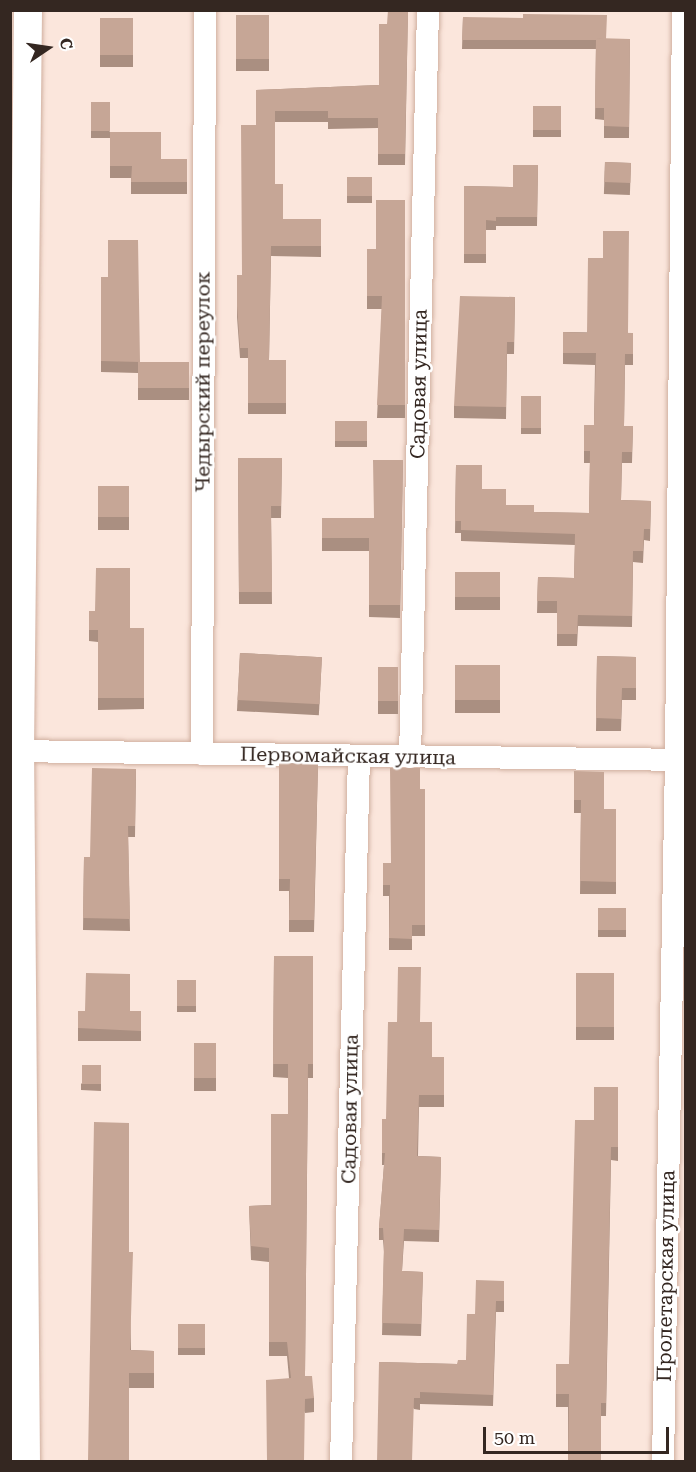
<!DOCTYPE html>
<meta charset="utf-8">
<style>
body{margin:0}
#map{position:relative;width:696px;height:1472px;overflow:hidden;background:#fbe6dc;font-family:"Roboto Serif",serif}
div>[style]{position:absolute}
.roads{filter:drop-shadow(0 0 2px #d0af9f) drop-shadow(0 0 2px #d0af9f)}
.minor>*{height:22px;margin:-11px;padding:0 11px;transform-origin:11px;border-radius:11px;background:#fff}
.tertiary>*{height:28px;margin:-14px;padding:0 14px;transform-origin:14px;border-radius:14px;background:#fff}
.wall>*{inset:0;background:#aa8f81;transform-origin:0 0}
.building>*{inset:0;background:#c6a696;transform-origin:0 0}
span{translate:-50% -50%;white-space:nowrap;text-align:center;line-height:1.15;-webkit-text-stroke:5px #fff;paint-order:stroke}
.street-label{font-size:20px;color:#342721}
.frame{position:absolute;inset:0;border:12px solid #342721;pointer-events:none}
.north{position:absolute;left:18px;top:18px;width:60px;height:60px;-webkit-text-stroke:4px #fff;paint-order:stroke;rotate:77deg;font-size:16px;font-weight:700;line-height:24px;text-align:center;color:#342721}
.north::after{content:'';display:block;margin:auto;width:21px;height:27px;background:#342721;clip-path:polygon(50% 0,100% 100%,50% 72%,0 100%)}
.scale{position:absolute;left:483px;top:1427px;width:186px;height:27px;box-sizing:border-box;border:3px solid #342721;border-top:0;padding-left:8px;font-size:18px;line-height:21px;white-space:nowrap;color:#342721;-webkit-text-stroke:4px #fff;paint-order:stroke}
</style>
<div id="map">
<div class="roads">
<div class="minor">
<i style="left:10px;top:751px;width:676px;rotate:0.76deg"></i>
<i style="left:202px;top:754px;width:744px;rotate:-89.77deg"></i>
<i style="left:410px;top:757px;width:747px;rotate:-88.62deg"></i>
<i style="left:341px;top:1462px;width:706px;rotate:-88.54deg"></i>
<i style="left:663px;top:1462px;width:702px;rotate:-88.94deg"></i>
<i style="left:676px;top:760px;width:750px;rotate:-89.47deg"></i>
</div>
<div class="tertiary">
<i style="left:26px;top:1462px;width:711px;rotate:-90.48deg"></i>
<i style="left:20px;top:751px;width:741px;rotate:-89.38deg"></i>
</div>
</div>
<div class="wall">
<i style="clip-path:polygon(408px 10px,405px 165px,378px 165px,378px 128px,328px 129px,328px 122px,275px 122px,275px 184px,283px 219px,321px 219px,321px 257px,271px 256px,269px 360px,286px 360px,286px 414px,248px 414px,248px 358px,240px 358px,237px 317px,237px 275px,242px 275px,256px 125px,256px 90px,379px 85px,387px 24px)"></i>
<i style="left:236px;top:15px;width:33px;height:56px"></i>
<i style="clip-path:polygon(463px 17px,607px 39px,630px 39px,629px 138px,604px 138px,604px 120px,595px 119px,596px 49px,462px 49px)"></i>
<i style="left:100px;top:18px;width:33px;height:49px"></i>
<i style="clip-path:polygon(91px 102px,110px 132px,161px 159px,187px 159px,187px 194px,131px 194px,131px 178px,110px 178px,110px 138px,91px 138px)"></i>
<i style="clip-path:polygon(561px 106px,561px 137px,533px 137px,533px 130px)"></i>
<i style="left:605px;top:162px;width:26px;height:32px;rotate:2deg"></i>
<i style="clip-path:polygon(538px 165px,537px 226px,496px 226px,496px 230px,486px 230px,486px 263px,464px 263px,464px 186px,513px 187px)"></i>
<i style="left:347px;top:177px;width:25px;height:26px"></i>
<i style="clip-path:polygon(405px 200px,405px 418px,377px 418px,382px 309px,367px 309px,367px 249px,376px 249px)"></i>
<i style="clip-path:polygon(101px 277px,140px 362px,189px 362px,189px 400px,138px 400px,138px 373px,101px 372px)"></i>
<i style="clip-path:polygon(515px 297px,514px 354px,507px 354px,506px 419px,454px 418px,454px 406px)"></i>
<i style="clip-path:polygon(563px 332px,633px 333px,633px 365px,625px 365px,624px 426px,633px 426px,632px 463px,622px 463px,621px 500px,651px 501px,650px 541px,644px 540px,643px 563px,633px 562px,632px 627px,578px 626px,577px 646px,557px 646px,557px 613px,537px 613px,538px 577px,574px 578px,575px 545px,461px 541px,461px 533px,455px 533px,456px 465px,482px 489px,506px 505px,534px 512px,589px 513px,590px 463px,584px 463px,584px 425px,594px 425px,595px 365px,563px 364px)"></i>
<i style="left:521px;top:396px;width:20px;height:38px"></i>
<i style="left:335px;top:421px;width:32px;height:26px"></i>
<i style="clip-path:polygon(238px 458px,282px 458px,281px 518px,271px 518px,272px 604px,239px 604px)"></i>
<i style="clip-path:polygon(403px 460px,400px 618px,369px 617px,369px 551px,322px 551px,322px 518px,374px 518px)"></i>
<i style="left:98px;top:486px;width:31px;height:44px"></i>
<i style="left:455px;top:572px;width:45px;height:38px"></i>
<i style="clip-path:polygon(89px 611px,130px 628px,144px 628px,144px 709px,98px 710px,98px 642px,89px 641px)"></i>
<i style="left:240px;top:653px;width:82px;height:58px;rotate:3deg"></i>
<i style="clip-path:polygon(597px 656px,636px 657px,636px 700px,622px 700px,621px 731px,596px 731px)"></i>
<i style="left:455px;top:665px;width:45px;height:48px"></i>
<i style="left:378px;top:667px;width:20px;height:47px"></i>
<i style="clip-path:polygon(279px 763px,318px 764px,314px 932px,289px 932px,289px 891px,279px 891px)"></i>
<i style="clip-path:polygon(136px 769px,135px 837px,128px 837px,130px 931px,83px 930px,84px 857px,90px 857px)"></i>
<i style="clip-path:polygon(574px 771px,604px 809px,616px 809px,616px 894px,580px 894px,581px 813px,574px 813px)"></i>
<i style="clip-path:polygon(420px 789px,425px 789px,425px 936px,412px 936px,412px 950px,389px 950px,389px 896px,383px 896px,383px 863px,391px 863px)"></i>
<i style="clip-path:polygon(626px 908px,626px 937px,598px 937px,598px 930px)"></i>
<i style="clip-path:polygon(274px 956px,313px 956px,313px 1078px,308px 1078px,305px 1376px,314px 1398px,314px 1412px,305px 1413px,289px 1378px,287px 1356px,269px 1356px,269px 1262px,251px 1260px,249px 1206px,271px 1205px,288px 1114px,288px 1078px,273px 1077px)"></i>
<i style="left:576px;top:973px;width:38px;height:67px"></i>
<i style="left:177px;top:980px;width:19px;height:32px"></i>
<i style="left:78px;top:1011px;width:63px;height:30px"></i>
<i style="clip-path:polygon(420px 1022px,432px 1057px,444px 1057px,444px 1107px,419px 1107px,418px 1156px,441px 1157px,439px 1242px,404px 1241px,402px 1271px,423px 1272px,421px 1336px,382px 1335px,384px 1252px,383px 1240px,379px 1240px,379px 1228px,384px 1165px,382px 1165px,382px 1119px,386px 1119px)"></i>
<i style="left:194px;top:1043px;width:22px;height:48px"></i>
<i style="clip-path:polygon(101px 1065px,101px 1091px,81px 1090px,81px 1084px)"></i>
<i style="clip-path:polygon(618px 1087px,618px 1161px,611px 1160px,606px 1416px,601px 1416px,601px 1461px,568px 1461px,568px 1407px,556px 1407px,556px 1394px,569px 1364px,594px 1120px)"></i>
<i style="clip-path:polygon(129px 1252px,131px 1350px,154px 1351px,154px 1388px,129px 1388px)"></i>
<i style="clip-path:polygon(504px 1281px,504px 1312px,496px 1312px,493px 1406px,420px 1404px,420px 1410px,414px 1409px,379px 1362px,457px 1364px,466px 1360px,475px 1314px)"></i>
<i style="left:178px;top:1324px;width:27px;height:31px"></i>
</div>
<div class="building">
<i style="clip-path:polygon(388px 10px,408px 10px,405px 154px,378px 154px,378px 118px,328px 118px,328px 111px,275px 111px,275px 184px,283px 184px,283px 219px,321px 219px,321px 246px,271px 246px,269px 360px,286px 360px,286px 403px,248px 403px,248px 348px,240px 348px,237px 306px,237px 275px,242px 275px,241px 125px,256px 125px,256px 90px,379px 85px,379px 24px,387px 24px)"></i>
<i style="clip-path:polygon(523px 14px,607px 15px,606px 39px,596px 38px,596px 40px,462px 40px,463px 17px,523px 18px)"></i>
<i style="left:236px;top:15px;width:33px;height:44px"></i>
<i style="left:100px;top:18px;width:33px;height:37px"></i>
<i style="clip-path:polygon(596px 38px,630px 39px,629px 127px,604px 126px,604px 108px,595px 108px)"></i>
<i style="left:91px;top:102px;width:19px;height:29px"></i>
<i style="left:533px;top:106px;width:28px;height:24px"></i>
<i style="clip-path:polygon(110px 132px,161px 132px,161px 159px,187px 159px,187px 182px,131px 182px,132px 166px,110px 166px)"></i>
<i style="left:605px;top:162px;width:26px;height:20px;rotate:2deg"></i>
<i style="clip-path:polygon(513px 165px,538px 165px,537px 217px,496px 217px,496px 221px,486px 220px,486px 254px,464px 254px,464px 186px,513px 187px)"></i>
<i style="left:347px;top:177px;width:25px;height:19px"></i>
<i style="clip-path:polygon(376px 200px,405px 200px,405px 405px,377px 405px,382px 296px,367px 296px,367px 249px,376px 249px)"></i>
<i style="clip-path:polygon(603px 231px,629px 231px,628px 333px,633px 333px,633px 354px,625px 354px,624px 426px,633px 426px,632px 452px,622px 452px,621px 500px,651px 501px,650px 529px,644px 529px,643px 551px,633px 551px,632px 616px,578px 615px,577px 634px,557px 634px,557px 601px,537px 601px,538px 577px,574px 578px,575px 534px,461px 530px,461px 521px,455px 521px,456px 465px,482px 465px,482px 489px,506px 489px,506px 505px,534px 505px,534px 512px,589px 513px,590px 451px,584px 451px,584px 425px,594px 425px,596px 353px,563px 353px,563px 332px,587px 333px,588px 258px,603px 258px)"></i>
<i style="clip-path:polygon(108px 240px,138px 240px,140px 362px,101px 361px,101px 277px,108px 277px)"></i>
<i style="clip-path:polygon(460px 296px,515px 297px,514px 342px,507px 342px,506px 407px,454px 406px)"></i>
<i style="left:138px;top:362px;width:51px;height:26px"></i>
<i style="left:521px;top:396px;width:20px;height:32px"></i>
<i style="left:335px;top:421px;width:32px;height:20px"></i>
<i style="clip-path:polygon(238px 458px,282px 458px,281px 506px,271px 506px,272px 592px,239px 592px)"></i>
<i style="clip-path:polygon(373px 460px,403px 460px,400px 605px,369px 605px,369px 538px,322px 538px,322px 518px,374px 518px)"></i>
<i style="left:98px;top:486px;width:31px;height:31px"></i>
<i style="clip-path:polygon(96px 568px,130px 568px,130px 628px,144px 628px,144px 698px,98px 698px,98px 630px,89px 630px,89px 611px,95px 611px)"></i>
<i style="left:455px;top:572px;width:45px;height:25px"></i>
<i style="left:240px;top:653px;width:82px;height:47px;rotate:3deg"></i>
<i style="clip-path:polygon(597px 656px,636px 657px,636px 688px,622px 688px,621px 719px,596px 718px)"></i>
<i style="left:455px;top:665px;width:45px;height:35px"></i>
<i style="left:378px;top:667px;width:20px;height:34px"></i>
<i style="clip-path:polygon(279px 763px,318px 764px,314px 920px,289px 920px,290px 879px,279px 879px)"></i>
<i style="clip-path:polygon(92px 768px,136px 769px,135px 826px,128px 826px,130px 919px,83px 918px,84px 857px,90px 857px)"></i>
<i style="clip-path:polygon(390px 768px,420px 768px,420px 789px,425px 789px,425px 925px,412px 925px,412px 939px,389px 938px,390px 885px,383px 885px,383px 863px,391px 863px)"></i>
<i style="clip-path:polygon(574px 771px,604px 772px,604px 809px,616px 809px,616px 882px,580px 881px,581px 800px,574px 800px)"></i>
<i style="left:598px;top:908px;width:28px;height:22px"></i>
<i style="clip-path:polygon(274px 956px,313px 956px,313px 1064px,308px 1064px,305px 1376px,312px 1376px,314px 1398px,305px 1399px,304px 1461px,267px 1461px,266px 1380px,291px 1378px,287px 1342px,269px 1342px,269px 1248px,251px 1246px,249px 1206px,271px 1205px,271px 1114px,288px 1114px,288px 1064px,273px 1064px)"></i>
<i style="clip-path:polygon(398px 967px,421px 967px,420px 1022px,432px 1022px,432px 1057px,444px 1057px,444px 1095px,419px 1095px,417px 1156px,441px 1157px,439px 1230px,404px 1229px,402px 1271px,423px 1272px,421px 1324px,382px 1323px,384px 1245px,383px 1228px,379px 1228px,385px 1153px,382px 1153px,382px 1119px,386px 1119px,388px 1022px,397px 1022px)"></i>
<i style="clip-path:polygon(86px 973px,130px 974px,130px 1011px,141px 1011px,141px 1031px,78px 1028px,78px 1011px,85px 1011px)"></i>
<i style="left:576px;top:973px;width:38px;height:54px"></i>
<i style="left:177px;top:980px;width:19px;height:26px"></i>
<i style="left:194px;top:1043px;width:22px;height:35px"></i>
<i style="left:82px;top:1065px;width:19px;height:19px"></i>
<i style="clip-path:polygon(594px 1087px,618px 1087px,618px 1147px,611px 1147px,606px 1403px,601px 1403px,601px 1460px,568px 1460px,569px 1394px,556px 1394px,556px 1364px,569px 1364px,575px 1120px,594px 1120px)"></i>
<i style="clip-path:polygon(94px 1122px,129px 1123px,129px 1252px,133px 1252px,130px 1350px,154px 1351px,154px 1373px,129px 1373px,129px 1461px,88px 1461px)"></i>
<i style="clip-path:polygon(476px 1280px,504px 1281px,504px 1301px,496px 1301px,493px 1395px,420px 1392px,420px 1398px,414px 1398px,412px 1461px,377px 1461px,379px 1362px,457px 1364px,458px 1360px,466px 1360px,467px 1314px,475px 1314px)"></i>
<i style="left:178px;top:1324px;width:27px;height:24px"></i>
</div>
<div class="street-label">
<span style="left:203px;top:382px;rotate:-90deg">Чедырский переулок</span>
<span style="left:419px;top:384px;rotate:-89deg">Садовая улица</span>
<span style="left:348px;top:756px;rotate:1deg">Первомайская улица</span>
<span style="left:350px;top:1109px;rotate:-89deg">Садовая улица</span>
<span style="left:666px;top:1276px;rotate:-89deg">Пролетарская улица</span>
</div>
<div class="frame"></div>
<div class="north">С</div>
<div class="scale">50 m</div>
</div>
